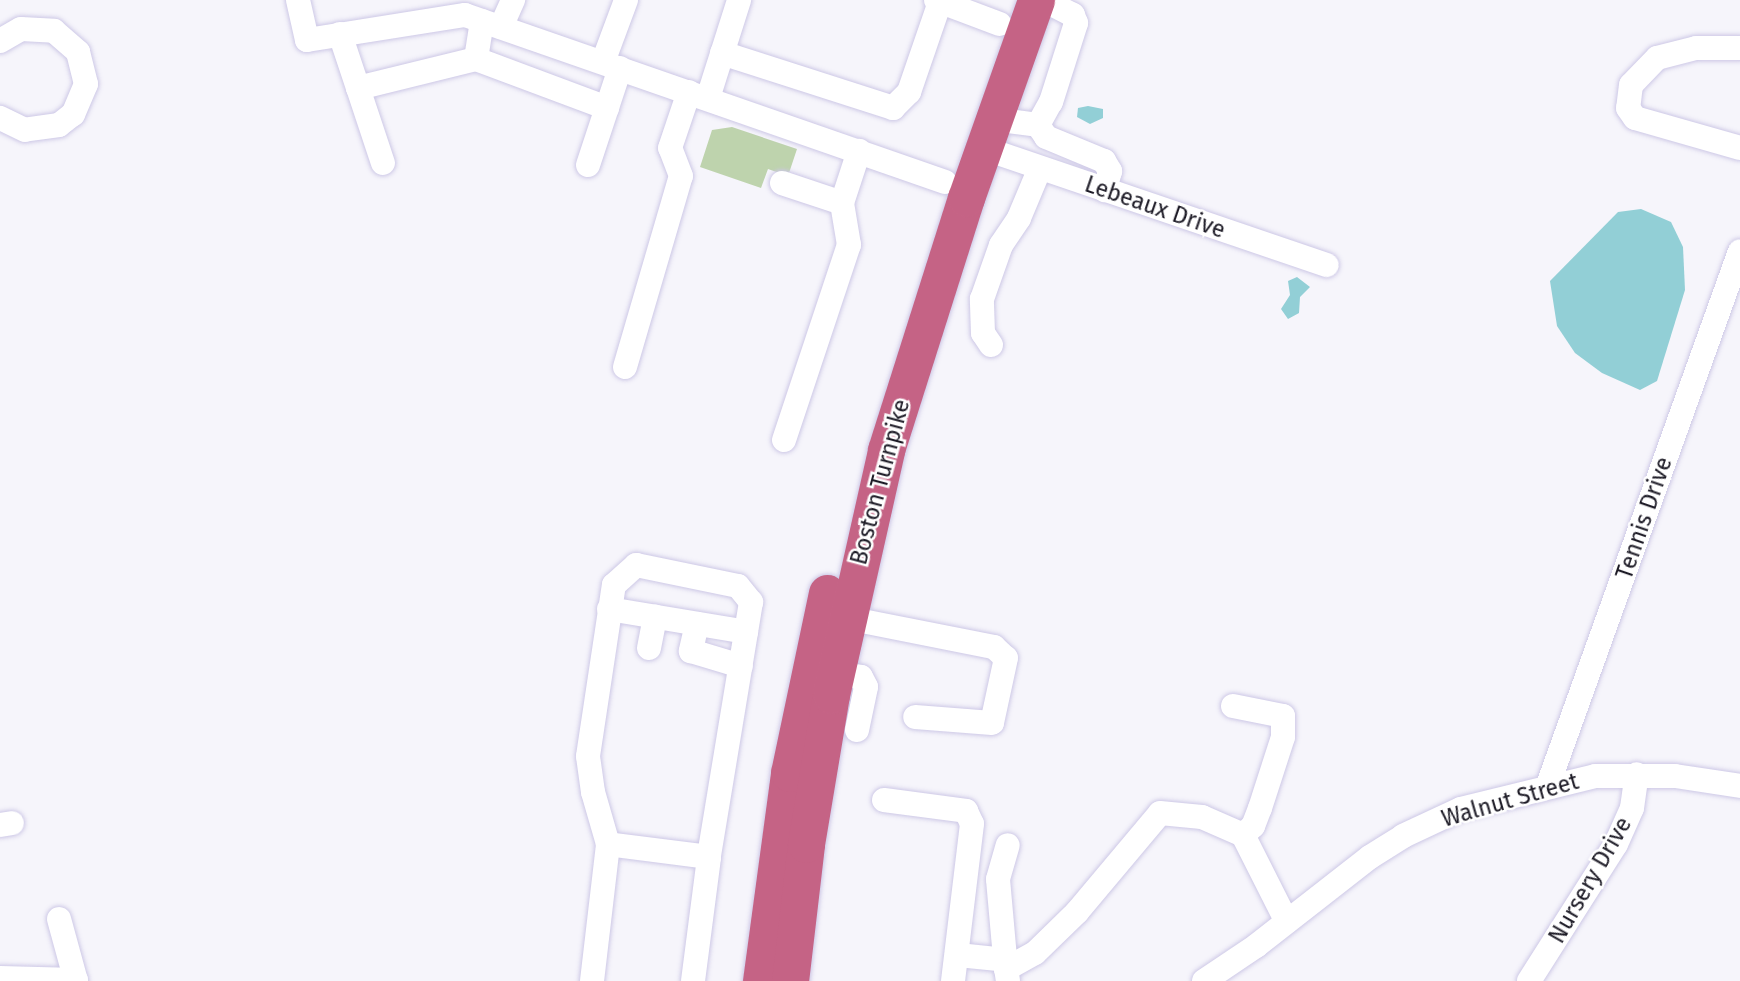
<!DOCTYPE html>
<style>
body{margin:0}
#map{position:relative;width:1740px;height:981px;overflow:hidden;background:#f6f5fb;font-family:"Fira Sans",sans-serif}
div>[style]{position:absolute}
.green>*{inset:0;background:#bed3ad}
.water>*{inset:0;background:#92cfd6}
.roads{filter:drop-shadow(0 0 2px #cdc8e6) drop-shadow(0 0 2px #cdc8e6)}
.minor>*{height:24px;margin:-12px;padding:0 12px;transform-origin:12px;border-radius:12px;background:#fff}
.highway>*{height:37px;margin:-18.5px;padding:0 18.5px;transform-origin:18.5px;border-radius:18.5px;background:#c56385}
span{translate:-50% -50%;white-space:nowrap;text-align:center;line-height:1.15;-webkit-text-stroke:5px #fff;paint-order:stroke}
.street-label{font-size:23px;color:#1d1b26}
</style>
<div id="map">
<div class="green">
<i style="clip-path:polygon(732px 127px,797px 149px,788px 176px,768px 169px,761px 188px,700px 167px,712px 130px)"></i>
</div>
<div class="water">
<i style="clip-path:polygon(1088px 106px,1103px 109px,1103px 118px,1090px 124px,1077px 117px,1078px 108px)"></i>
<i style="clip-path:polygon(1641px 209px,1671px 222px,1683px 247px,1685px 290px,1657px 381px,1640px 390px,1602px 373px,1575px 353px,1557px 326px,1550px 281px,1618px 212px)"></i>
<i style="clip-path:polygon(1297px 277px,1310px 287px,1300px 297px,1299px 313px,1288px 319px,1281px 309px,1290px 295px,1288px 281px)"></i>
</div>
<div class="roads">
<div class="minor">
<i style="left:298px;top:0;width:41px;rotate:77.3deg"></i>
<i style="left:307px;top:40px;width:160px;rotate:-9deg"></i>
<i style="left:465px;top:15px;width:508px;rotate:19.18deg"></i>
<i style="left:936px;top:0;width:68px;rotate:20.6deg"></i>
<i style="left:482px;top:21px;width:38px;rotate:99deg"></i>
<i style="left:476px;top:59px;width:140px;rotate:20.5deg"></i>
<i style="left:501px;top:27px;width:30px;rotate:-66deg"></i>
<i style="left:340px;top:34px;width:57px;rotate:71.6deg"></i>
<i style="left:358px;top:88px;width:122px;rotate:-13.8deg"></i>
<i style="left:0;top:41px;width:24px;rotate:-30deg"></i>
<i style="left:21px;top:29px;width:33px;rotate:3deg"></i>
<i style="left:54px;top:31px;width:32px;rotate:41deg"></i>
<i style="left:78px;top:52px;width:33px;rotate:76deg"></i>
<i style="left:86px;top:84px;width:33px;rotate:113deg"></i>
<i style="left:73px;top:114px;width:18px;rotate:142deg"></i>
<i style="left:59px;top:125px;width:34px;rotate:172deg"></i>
<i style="left:25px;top:130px;width:28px;rotate:-154deg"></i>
<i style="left:1740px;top:48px;width:44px;rotate:180deg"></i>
<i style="left:1696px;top:48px;width:40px;rotate:165.6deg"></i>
<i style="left:1657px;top:58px;width:37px;rotate:134deg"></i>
<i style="left:1631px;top:85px;width:23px;rotate:97deg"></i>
<i style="left:1628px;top:108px;width:12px;rotate:55deg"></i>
<i style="left:1635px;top:118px;width:109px;rotate:15.9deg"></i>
<i style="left:722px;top:53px;width:180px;rotate:17.8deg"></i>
<i style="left:893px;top:108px;width:23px;rotate:-45deg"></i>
<i style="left:909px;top:92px;width:95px;rotate:-71deg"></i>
<i style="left:603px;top:62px;width:66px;rotate:-69.6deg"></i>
<i style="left:358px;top:88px;width:79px;rotate:71.6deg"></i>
<i style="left:708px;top:98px;width:103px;rotate:-72.4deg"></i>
<i style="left:993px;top:119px;width:45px;rotate:7.6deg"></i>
<i style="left:1038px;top:125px;width:26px;rotate:-61deg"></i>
<i style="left:1051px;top:102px;width:83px;rotate:-72.4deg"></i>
<i style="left:1076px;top:23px;width:9px;rotate:-111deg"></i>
<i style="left:1073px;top:15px;width:33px;rotate:-153deg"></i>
<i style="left:1038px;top:125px;width:14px;rotate:56deg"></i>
<i style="left:1046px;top:137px;width:63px;rotate:22.5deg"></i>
<i style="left:1104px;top:161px;width:12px;rotate:59deg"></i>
<i style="left:1110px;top:171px;width:20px;rotate:105deg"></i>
<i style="left:983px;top:148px;width:363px;rotate:18.8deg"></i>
<i style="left:588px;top:165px;width:102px;rotate:-71.7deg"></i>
<i style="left:782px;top:183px;width:63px;rotate:18.4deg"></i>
<i style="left:991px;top:345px;width:14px;rotate:-124deg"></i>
<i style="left:983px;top:333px;width:34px;rotate:-92deg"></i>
<i style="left:982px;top:299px;width:57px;rotate:-70.6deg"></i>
<i style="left:1001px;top:245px;width:32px;rotate:-56deg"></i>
<i style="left:1019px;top:218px;width:54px;rotate:-67.2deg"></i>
<i style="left:625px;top:367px;width:199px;rotate:-73.7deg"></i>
<i style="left:681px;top:176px;width:30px;rotate:-111deg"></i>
<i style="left:670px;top:148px;width:59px;rotate:-71.3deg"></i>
<i style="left:784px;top:440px;width:206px;rotate:-71.6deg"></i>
<i style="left:849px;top:245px;width:43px;rotate:-99.5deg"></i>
<i style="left:842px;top:203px;width:55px;rotate:-71.9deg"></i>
<i style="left:609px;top:609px;width:139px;rotate:9.5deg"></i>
<i style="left:847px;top:618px;width:150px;rotate:11.2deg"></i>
<i style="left:994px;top:647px;width:16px;rotate:43deg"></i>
<i style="left:1006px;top:658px;width:66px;rotate:102.2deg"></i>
<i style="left:992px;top:723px;width:77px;rotate:-175.5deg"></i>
<i style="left:697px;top:624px;width:28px;rotate:103deg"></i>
<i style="left:691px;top:651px;width:52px;rotate:16.7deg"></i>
<i style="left:649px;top:648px;width:32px;rotate:-79deg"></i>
<i style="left:836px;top:673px;width:25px;rotate:9deg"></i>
<i style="left:861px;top:677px;width:11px;rotate:63deg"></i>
<i style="left:866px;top:687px;width:44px;rotate:101.8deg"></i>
<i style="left:1233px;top:706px;width:51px;rotate:11.3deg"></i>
<i style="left:1283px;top:716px;width:21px;rotate:90deg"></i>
<i style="left:1283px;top:737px;width:75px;rotate:107.9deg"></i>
<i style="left:1260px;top:808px;width:19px;rotate:111deg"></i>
<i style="left:1253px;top:826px;width:13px;rotate:138deg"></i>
<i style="left:1548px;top:785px;width:567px;rotate:-70.22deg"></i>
<i style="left:884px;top:800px;width:83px;rotate:7.6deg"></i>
<i style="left:966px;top:811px;width:14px;rotate:65deg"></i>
<i style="left:972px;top:824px;width:158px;rotate:96.9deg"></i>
<i style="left:0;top:825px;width:12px;rotate:-9deg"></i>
<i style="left:59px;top:919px;width:64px;rotate:74.7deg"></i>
<i style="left:958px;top:955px;width:48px;rotate:5.9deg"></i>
<i style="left:1006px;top:969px;width:90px;rotate:-95.1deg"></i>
<i style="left:998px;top:879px;width:35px;rotate:-74deg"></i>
<i style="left:0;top:978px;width:76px;rotate:1.5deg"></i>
<i style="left:592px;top:981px;width:138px;rotate:-83.3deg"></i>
<i style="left:608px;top:844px;width:54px;rotate:-106.1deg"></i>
<i style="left:593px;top:792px;width:36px;rotate:-98deg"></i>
<i style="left:588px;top:756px;width:173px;rotate:-81.4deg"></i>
<i style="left:614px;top:585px;width:30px;rotate:-42deg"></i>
<i style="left:636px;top:565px;width:104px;rotate:11.6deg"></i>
<i style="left:738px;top:586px;width:21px;rotate:51deg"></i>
<i style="left:751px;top:602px;width:258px;rotate:99.4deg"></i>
<i style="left:709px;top:857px;width:102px;rotate:-172.7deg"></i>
<i style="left:693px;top:981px;width:125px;rotate:-82.6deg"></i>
<i style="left:1008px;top:981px;width:12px;rotate:-99deg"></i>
<i style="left:1006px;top:969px;width:33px;rotate:-29deg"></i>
<i style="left:1035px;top:953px;width:59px;rotate:-44.3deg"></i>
<i style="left:1077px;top:912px;width:129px;rotate:-50deg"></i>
<i style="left:1160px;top:813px;width:42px;rotate:5.4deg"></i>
<i style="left:1202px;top:817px;width:45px;rotate:23.7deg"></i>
<i style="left:1243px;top:835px;width:97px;rotate:63.2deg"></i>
<i style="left:1204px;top:981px;width:63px;rotate:-33.9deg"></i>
<i style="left:1256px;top:946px;width:145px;rotate:-38deg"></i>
<i style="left:1370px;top:857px;width:39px;rotate:-32deg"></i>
<i style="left:1403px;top:836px;width:64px;rotate:-25deg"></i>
<i style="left:1461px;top:809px;width:138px;rotate:-13.8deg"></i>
<i style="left:1595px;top:776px;width:80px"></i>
<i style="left:1675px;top:776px;width:66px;rotate:8.7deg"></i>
<i style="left:1529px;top:981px;width:162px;rotate:-57.6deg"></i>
<i style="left:1616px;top:844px;width:39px;rotate:-66deg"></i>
<i style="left:1632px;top:808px;width:34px;rotate:-82deg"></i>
</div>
<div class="highway">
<i style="left:761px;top:981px;width:210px;rotate:-82.3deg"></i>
<i style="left:789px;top:773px;width:184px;rotate:-78.1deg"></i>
<i style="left:790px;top:981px;width:138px;rotate:-83.3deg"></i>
<i style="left:806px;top:844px;width:151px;rotate:-80.5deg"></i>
<i style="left:831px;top:695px;width:251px;rotate:-77.3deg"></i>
<i style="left:886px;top:450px;width:264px;rotate:-72.4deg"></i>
<i style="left:966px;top:198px;width:210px;rotate:-70.5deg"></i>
</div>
</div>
<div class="street-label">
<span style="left:1155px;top:207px;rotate:19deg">Lebeaux Drive</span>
<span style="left:880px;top:482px;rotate:-75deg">Boston Turnpike</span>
<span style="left:1644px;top:518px;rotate:-71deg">Tennis Drive</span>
<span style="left:1510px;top:800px;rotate:-16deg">Walnut Street</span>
<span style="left:1590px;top:880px;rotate:-60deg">Nursery Drive</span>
</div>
</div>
